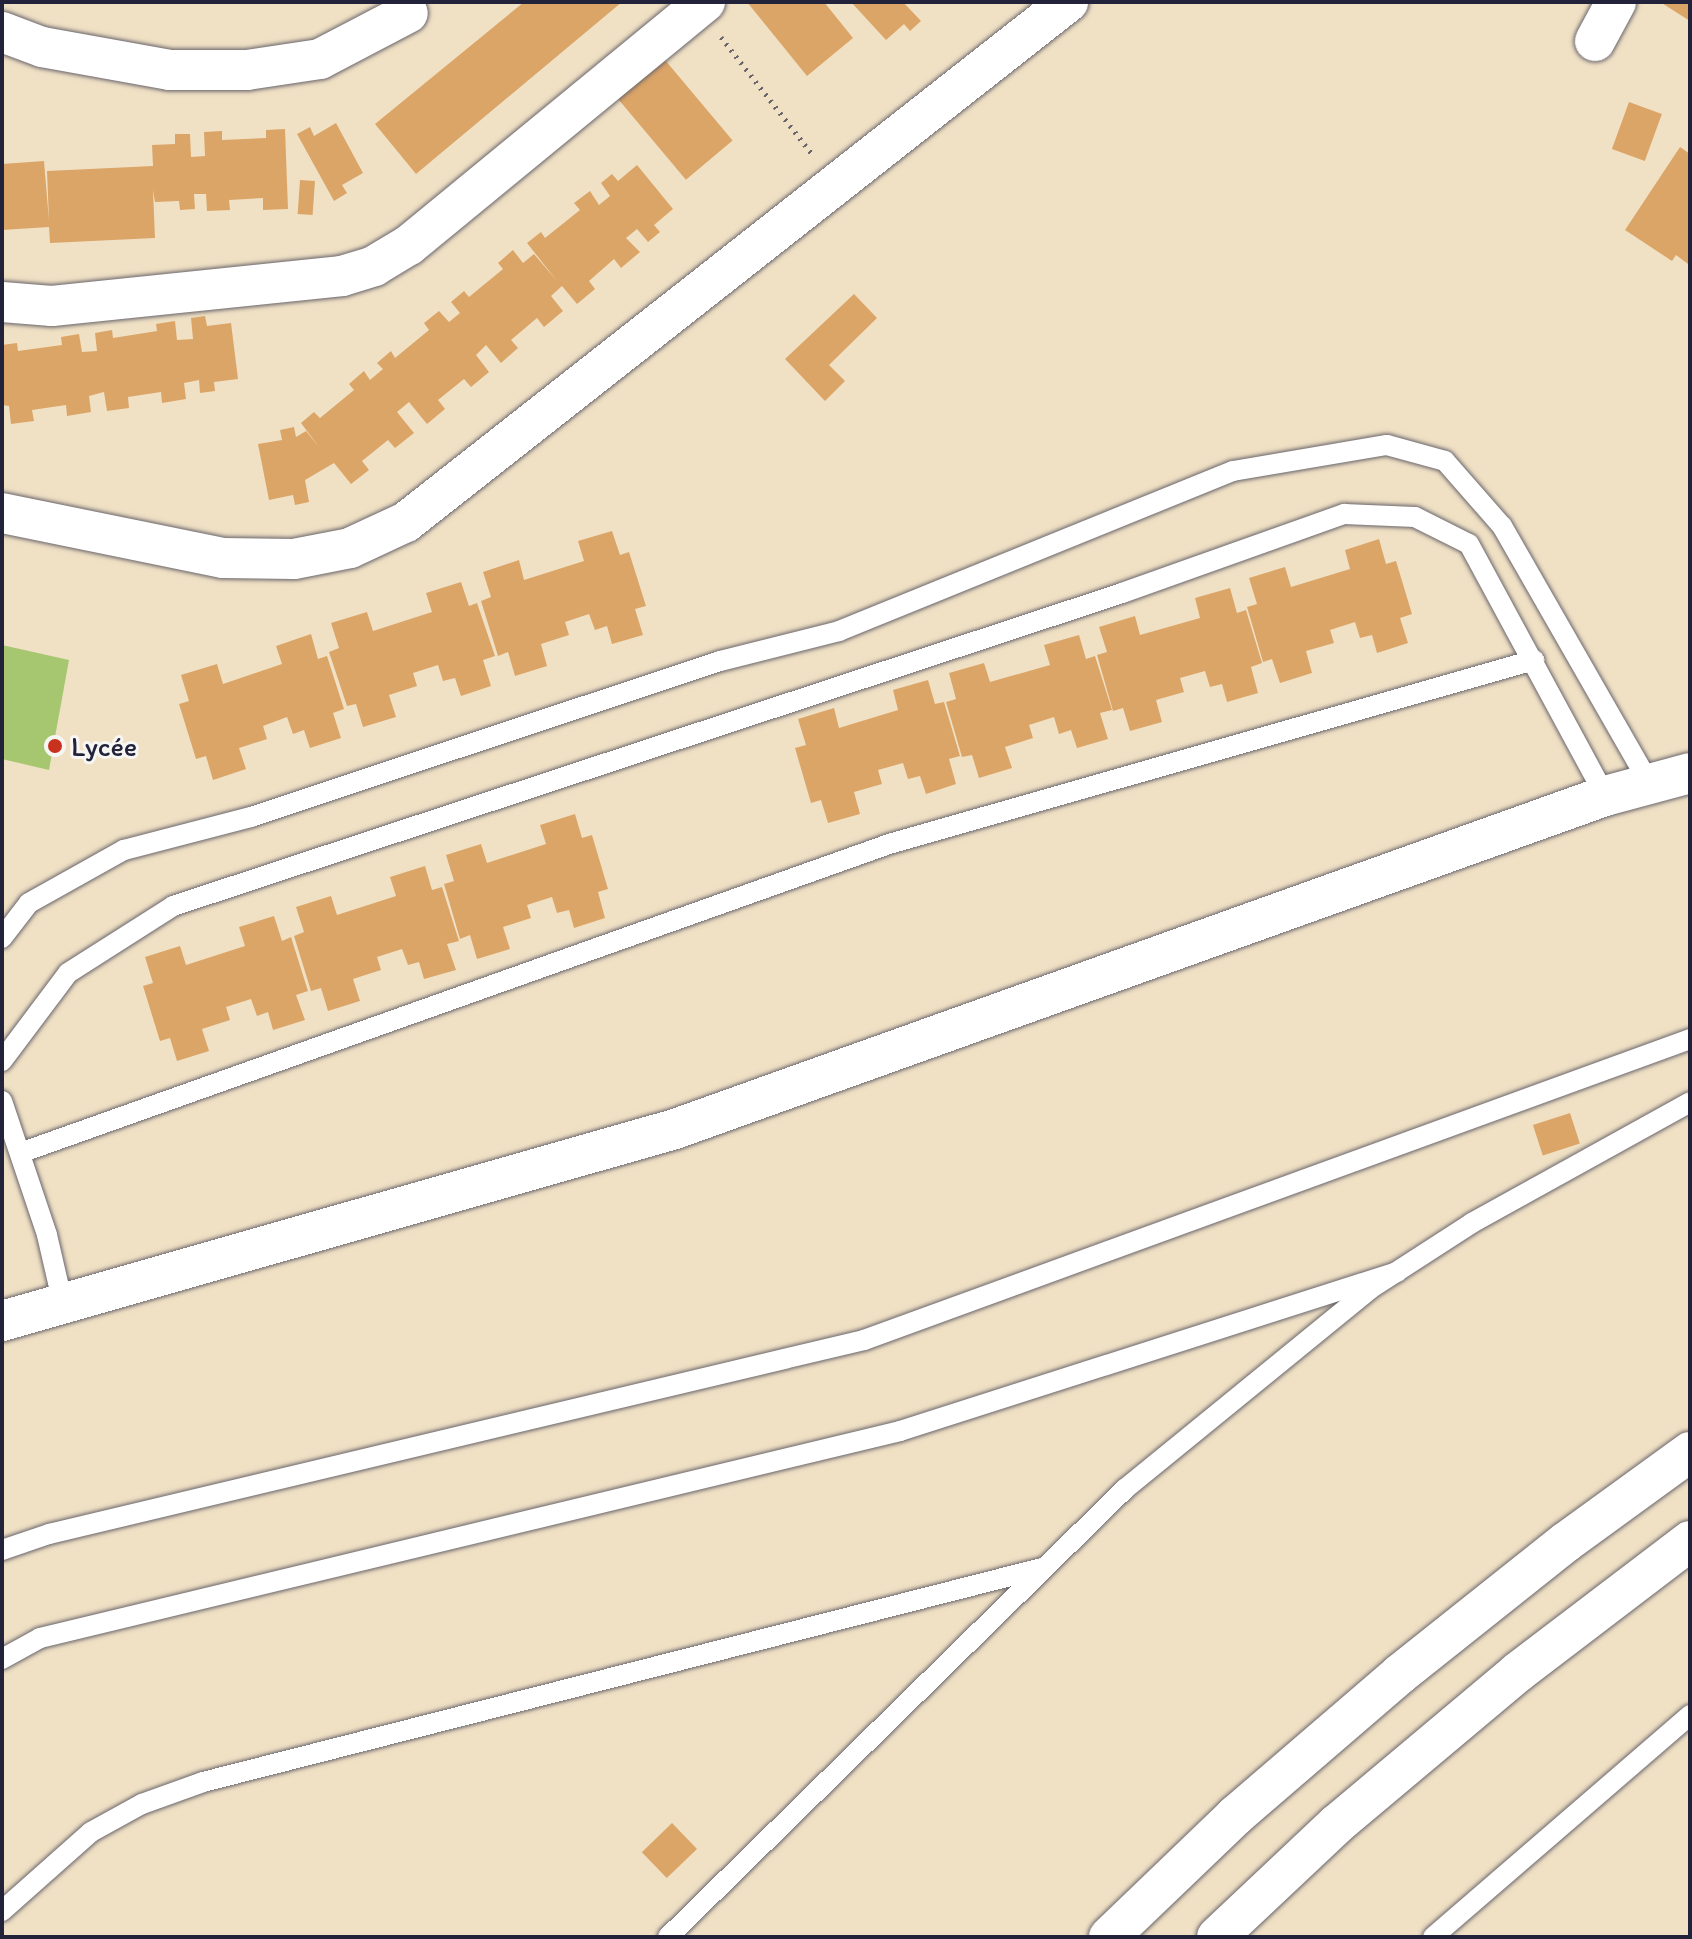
<!DOCTYPE html>
<meta charset="utf-8">
<style>
body{margin:0}
#map{position:relative;width:1692px;height:1939px;overflow:hidden;background:#f0e1c5;font-family:Itim,sans-serif}
div>[style]{position:absolute}
.green>*{inset:0;background:#a6c770}
.building>*{inset:0;background:#dca568;transform-origin:0 0}
.path>*{height:5px;margin-top:-2.5px;transform-origin:0;background:repeating-linear-gradient(90deg,#6a656b 0 2px,transparent 0 8px)}
.roads{filter:drop-shadow(0 0 2px #6a656b) drop-shadow(0 0 2px #6a656b)}
.service>*{height:20px;margin:-10px;padding:0 10px;transform-origin:10px;border-radius:10px;background:#fff}
.minor>*{height:40px;margin:-20px;padding:0 20px;transform-origin:20px;border-radius:20px;background:#fff}
.dots>*{width:22px;height:22px;translate:-50% -50%;box-sizing:border-box;border:4px solid #f6f6f2;border-radius:50%}
span{translate:-50% -50%;white-space:nowrap;text-align:center;line-height:1.15;-webkit-text-stroke:6px #f6f6f2;paint-order:stroke}
.poi-label{font-size:28px;color:#22223b}
.left{translate:0 -50%;text-align:left}
.frame{position:absolute;inset:0;border:4px solid #22223b;pointer-events:none}
</style>
<div id="map">
<div class="green">
<i style="clip-path:polygon(2px 645px,69px 660px,49px 770px,2px 759px)"></i>
</div>
<div class="building">
<i style="clip-path:polygon(524px 2px,622px 2px,416px 174px,375px 124px)"></i>
<i style="clip-path:polygon(747px 2px,824px 2px,853px 38px,807px 76px)"></i>
<i style="clip-path:polygon(851px 2px,903px 2px,921px 21px,910px 31px,904px 24px,886px 40px)"></i>
<i style="clip-path:polygon(1660px 2px,1690px 2px,1690px 21px)"></i>
<i style="left:660px;top:54px;width:113px;height:61px;rotate:50deg"></i>
<i style="left:1629px;top:102px;width:35px;height:50px;rotate:20deg"></i>
<i style="clip-path:polygon(336px 123px,363px 173px,342px 185px,347px 193px,334px 201px,297px 134px,310px 127px,314px 136px)"></i>
<i style="clip-path:polygon(285px 129px,288px 209px,263px 210px,263px 198px,229px 200px,230px 210px,207px 211px,206px 194px,194px 194px,195px 209px,180px 210px,179px 201px,155px 202px,153px 190px,155px 238px,50px 243px,49px 227px,2px 230px,2px 164px,44px 161px,49px 221px,47px 171px,153px 166px,152px 145px,175px 144px,175px 134px,190px 134px,191px 157px,205px 156px,204px 132px,222px 131px,222px 140px,266px 138px,266px 130px)"></i>
<i style="clip-path:polygon(1680px 147px,1690px 154px,1688px 264px,1676px 255px,1672px 261px,1625px 230px)"></i>
<i style="clip-path:polygon(637px 165px,673px 209px,654px 225px,660px 232px,648px 242px,637px 229px,626px 238px,640px 252px,621px 268px,614px 259px,589px 281px,595px 289px,577px 304px,562px 286px,551px 296px,563px 311px,544px 327px,537px 318px,511px 340px,518px 348px,501px 363px,486px 345px,476px 355px,489px 372px,471px 387px,464px 379px,438px 400px,445px 409px,427px 424px,409px 402px,397px 412px,414px 433px,395px 448px,388px 440px,362px 461px,369px 470px,351px 484px,334px 463px,305px 480px,309px 502px,295px 505px,293px 495px,269px 500px,258px 444px,282px 440px,280px 430px,294px 427px,296px 437px,306px 431px,319px 447px,301px 423px,314px 412px,320px 418px,354px 390px,349px 384px,364px 371px,370px 380px,383px 369px,377px 363px,391px 351px,395px 358px,429px 330px,424px 323px,439px 311px,449px 322px,460px 313px,451px 302px,464px 291px,469px 297px,503px 269px,498px 263px,513px 250px,523px 263px,534px 254px,557px 281px,527px 243px,541px 232px,545px 238px,580px 210px,574px 203px,590px 191px,599px 205px,610px 196px,601px 183px,612px 174px,618px 181px)"></i>
<i style="left:300px;top:180px;width:15px;height:34px;rotate:4deg"></i>
<i style="clip-path:polygon(854px 294px,877px 318px,829px 365px,845px 381px,825px 401px,785px 359px)"></i>
<i style="clip-path:polygon(205px 316px,207px 326px,231px 323px,238px 379px,214px 382px,215px 391px,200px 393px,199px 380px,184px 383px,186px 399px,162px 403px,161px 392px,128px 397px,129px 408px,107px 411px,104px 392px,89px 396px,91px 412px,67px 416px,66px 405px,32px 410px,34px 421px,11px 424px,9px 406px,2px 405px,2px 345px,17px 343px,18px 351px,62px 345px,61px 337px,79px 334px,82px 352px,97px 351px,95px 333px,112px 330px,113px 338px,157px 331px,156px 324px,175px 321px,177px 340px,193px 339px,191px 318px)"></i>
<i style="clip-path:polygon(612px 531px,620px 555px,629px 552px,646px 606px,635px 609px,643px 635px,612px 644px,607px 626px,595px 630px,589px 614px,565px 622px,569px 635px,541px 644px,547px 666px,515px 676px,508px 652px,498px 656px,481px 601px,491px 597px,483px 572px,519px 560px,524px 580px,584px 561px,578px 541px)"></i>
<i style="clip-path:polygon(1379px 539px,1386px 564px,1396px 561px,1412px 614px,1400px 618px,1408px 643px,1377px 653px,1372px 635px,1360px 638px,1355px 622px,1330px 630px,1334px 643px,1306px 651px,1312px 673px,1280px 683px,1272px 659px,1263px 662px,1247px 607px,1257px 604px,1249px 578px,1285px 567px,1291px 587px,1350px 569px,1345px 550px)"></i>
<i style="clip-path:polygon(461px 582px,469px 606px,477px 603px,495px 656px,483px 660px,491px 686px,461px 696px,455px 678px,443px 681px,438px 665px,413px 673px,417px 686px,389px 695px,396px 717px,363px 727px,356px 704px,347px 706px,329px 652px,339px 648px,331px 623px,367px 612px,373px 631px,432px 612px,426px 593px)"></i>
<i style="clip-path:polygon(1230px 588px,1237px 613px,1246px 610px,1262px 663px,1251px 667px,1258px 693px,1227px 702px,1222px 684px,1210px 687px,1205px 671px,1180px 678px,1184px 692px,1156px 700px,1162px 722px,1130px 731px,1123px 708px,1113px 711px,1097px 655px,1107px 652px,1099px 627px,1135px 616px,1140px 635px,1200px 618px,1195px 598px)"></i>
<i style="clip-path:polygon(311px 634px,318px 659px,327px 656px,344px 709px,333px 713px,341px 738px,310px 748px,304px 730px,293px 734px,287px 717px,263px 726px,267px 739px,239px 748px,246px 769px,213px 780px,206px 756px,196px 759px,179px 704px,189px 701px,181px 675px,217px 664px,223px 684px,282px 664px,276px 646px)"></i>
<i style="clip-path:polygon(1079px 635px,1086px 659px,1095px 656px,1112px 710px,1100px 713px,1108px 739px,1077px 748px,1071px 730px,1059px 734px,1054px 717px,1029px 725px,1033px 738px,1005px 747px,1012px 768px,979px 778px,972px 755px,962px 757px,946px 702px,956px 699px,949px 673px,984px 663px,990px 682px,1050px 665px,1044px 645px)"></i>
<i style="clip-path:polygon(928px 680px,935px 704px,944px 702px,960px 756px,949px 759px,956px 784px,926px 794px,920px 776px,908px 779px,903px 763px,878px 770px,882px 784px,854px 792px,860px 814px,828px 823px,821px 800px,811px 803px,795px 748px,806px 745px,798px 719px,834px 708px,839px 728px,898px 710px,893px 690px)"></i>
<i style="clip-path:polygon(575px 814px,582px 838px,592px 835px,608px 889px,598px 892px,605px 918px,574px 928px,569px 910px,557px 913px,552px 897px,527px 905px,531px 918px,503px 927px,510px 949px,477px 959px,470px 935px,460px 939px,444px 884px,454px 881px,446px 855px,481px 844px,487px 863px,546px 844px,540px 825px)"></i>
<i style="clip-path:polygon(425px 866px,432px 890px,442px 887px,459px 941px,447px 944px,456px 970px,424px 979px,419px 962px,408px 965px,402px 949px,377px 957px,381px 970px,353px 979px,360px 1001px,328px 1011px,321px 988px,311px 991px,294px 936px,304px 932px,296px 907px,331px 896px,337px 915px,396px 896px,390px 877px)"></i>
<i style="clip-path:polygon(274px 916px,282px 941px,291px 937px,308px 991px,296px 995px,305px 1020px,273px 1030px,268px 1012px,257px 1016px,251px 999px,226px 1007px,230px 1020px,202px 1029px,209px 1051px,177px 1061px,170px 1038px,160px 1041px,143px 986px,153px 983px,145px 957px,180px 946px,186px 965px,245px 946px,239px 927px)"></i>
<i style="left:1570px;top:1113px;width:32px;height:39px;rotate:72deg"></i>
<i style="left:672px;top:1823px;width:36px;height:42px;rotate:46deg"></i>
</div>
<div class="path">
<i style="left:721px;top:37px;width:150px;rotate:52.1deg"></i>
</div>
<div class="roads">
<div class="service">
<i style="left:2px;top:938px;width:44px;rotate:-52.4deg"></i>
<i style="left:29px;top:903px;width:109px;rotate:-29.2deg"></i>
<i style="left:124px;top:850px;width:131px;rotate:-14.6deg"></i>
<i style="left:251px;top:817px;width:494px;rotate:-18.4deg"></i>
<i style="left:720px;top:661px;width:123px;rotate:-14.1deg"></i>
<i style="left:839px;top:631px;width:425px;rotate:-22.1deg"></i>
<i style="left:1233px;top:471px;width:156px;rotate:-9.6deg"></i>
<i style="left:1387px;top:445px;width:60px;rotate:15.4deg"></i>
<i style="left:1445px;top:461px;width:86px;rotate:48.8deg"></i>
<i style="left:1502px;top:526px;width:296px;rotate:60.2deg"></i>
<i style="left:2px;top:1061px;width:110px;rotate:-53.1deg"></i>
<i style="left:68px;top:973px;width:125px;rotate:-32.5deg"></i>
<i style="left:173px;top:906px;width:999px;rotate:-18.25deg"></i>
<i style="left:1122px;top:593px;width:236px;rotate:-19.6deg"></i>
<i style="left:1344px;top:514px;width:71px;rotate:2.4deg"></i>
<i style="left:1415px;top:517px;width:60px;rotate:26.6deg"></i>
<i style="left:1469px;top:544px;width:286px;rotate:61.6deg"></i>
<i style="left:2px;top:1101px;width:141px;rotate:71.4deg"></i>
<i style="left:47px;top:1235px;width:67px;rotate:77deg"></i>
<i style="left:20px;top:1153px;width:922px;rotate:-19.57deg"></i>
<i style="left:889px;top:844px;width:671px;rotate:-15.92deg"></i>
<i style="left:2px;top:1550px;width:50px;rotate:-18.8deg"></i>
<i style="left:49px;top:1534px;width:838px;rotate:-13.39deg"></i>
<i style="left:864px;top:1340px;width:879px;rotate:-20.02deg"></i>
<i style="left:2px;top:1659px;width:43px;rotate:-28.9deg"></i>
<i style="left:40px;top:1638px;width:885px;rotate:-13.53deg"></i>
<i style="left:900px;top:1431px;width:522px;rotate:-17.74deg"></i>
<i style="left:2px;top:1911px;width:119px;rotate:-41.6deg"></i>
<i style="left:91px;top:1832px;width:58px;rotate:-28.8deg"></i>
<i style="left:142px;top:1804px;width:65px;rotate:-19.8deg"></i>
<i style="left:203px;top:1782px;width:866px;rotate:-14.31deg"></i>
<i style="left:668px;top:1937px;width:640px;rotate:-44.43deg"></i>
<i style="left:1125px;top:1489px;width:316px;rotate:-39.2deg"></i>
<i style="left:1370px;top:1289px;width:121px;rotate:-32.9deg"></i>
<i style="left:1472px;top:1223px;width:249px;rotate:-29deg"></i>
<i style="left:1433px;top:1937px;width:340px;rotate:-40.8deg"></i>
</div>
<div class="minor">
<i style="left:2px;top:32px;width:43px;rotate:20.6deg"></i>
<i style="left:42px;top:47px;width:130px;rotate:10.2deg"></i>
<i style="left:170px;top:70px;width:77px"></i>
<i style="left:247px;top:70px;width:74px;rotate:-8.6deg"></i>
<i style="left:320px;top:59px;width:99px;rotate:-27.6deg"></i>
<i style="left:1595px;top:41px;width:44px;rotate:-61.7deg"></i>
<i style="left:2px;top:302px;width:50px;rotate:4.6deg"></i>
<i style="left:52px;top:306px;width:292px;rotate:-5.9deg"></i>
<i style="left:342px;top:276px;width:34px;rotate:-17deg"></i>
<i style="left:374px;top:266px;width:41px;rotate:-31deg"></i>
<i style="left:409px;top:245px;width:383px;rotate:-39.4deg"></i>
<i style="left:2px;top:513px;width:226px;rotate:11.5deg"></i>
<i style="left:223px;top:558px;width:71px;rotate:0.8deg"></i>
<i style="left:294px;top:559px;width:57px;rotate:-11.1deg"></i>
<i style="left:350px;top:548px;width:62px;rotate:-24.9deg"></i>
<i style="left:406px;top:522px;width:842px;rotate:-38.15deg"></i>
<i style="left:2px;top:1321px;width:700px;rotate:-15.92deg"></i>
<i style="left:675px;top:1129px;width:988px;rotate:-19.7deg"></i>
<i style="left:1605px;top:796px;width:88px;rotate:-15.1deg"></i>
<i style="left:1109px;top:1937px;width:175px;rotate:-43.8deg"></i>
<i style="left:1235px;top:1816px;width:218px;rotate:-40.7deg"></i>
<i style="left:1400px;top:1674px;width:212px;rotate:-38.5deg"></i>
<i style="left:1566px;top:1542px;width:153px;rotate:-36deg"></i>
<i style="left:1217px;top:1937px;width:165px;rotate:-43.3deg"></i>
<i style="left:1337px;top:1824px;width:236px;rotate:-40deg"></i>
<i style="left:1518px;top:1672px;width:216px;rotate:-37.3deg"></i>
</div>
</div>
<div class="dots">
<i style="left:55px;top:746px;background:#c8321e"></i>
</div>
<div class="poi-label">
<span class="left" style="left:71px;top:746px">Lycée</span>
</div>
<div class="frame"></div>
</div>
